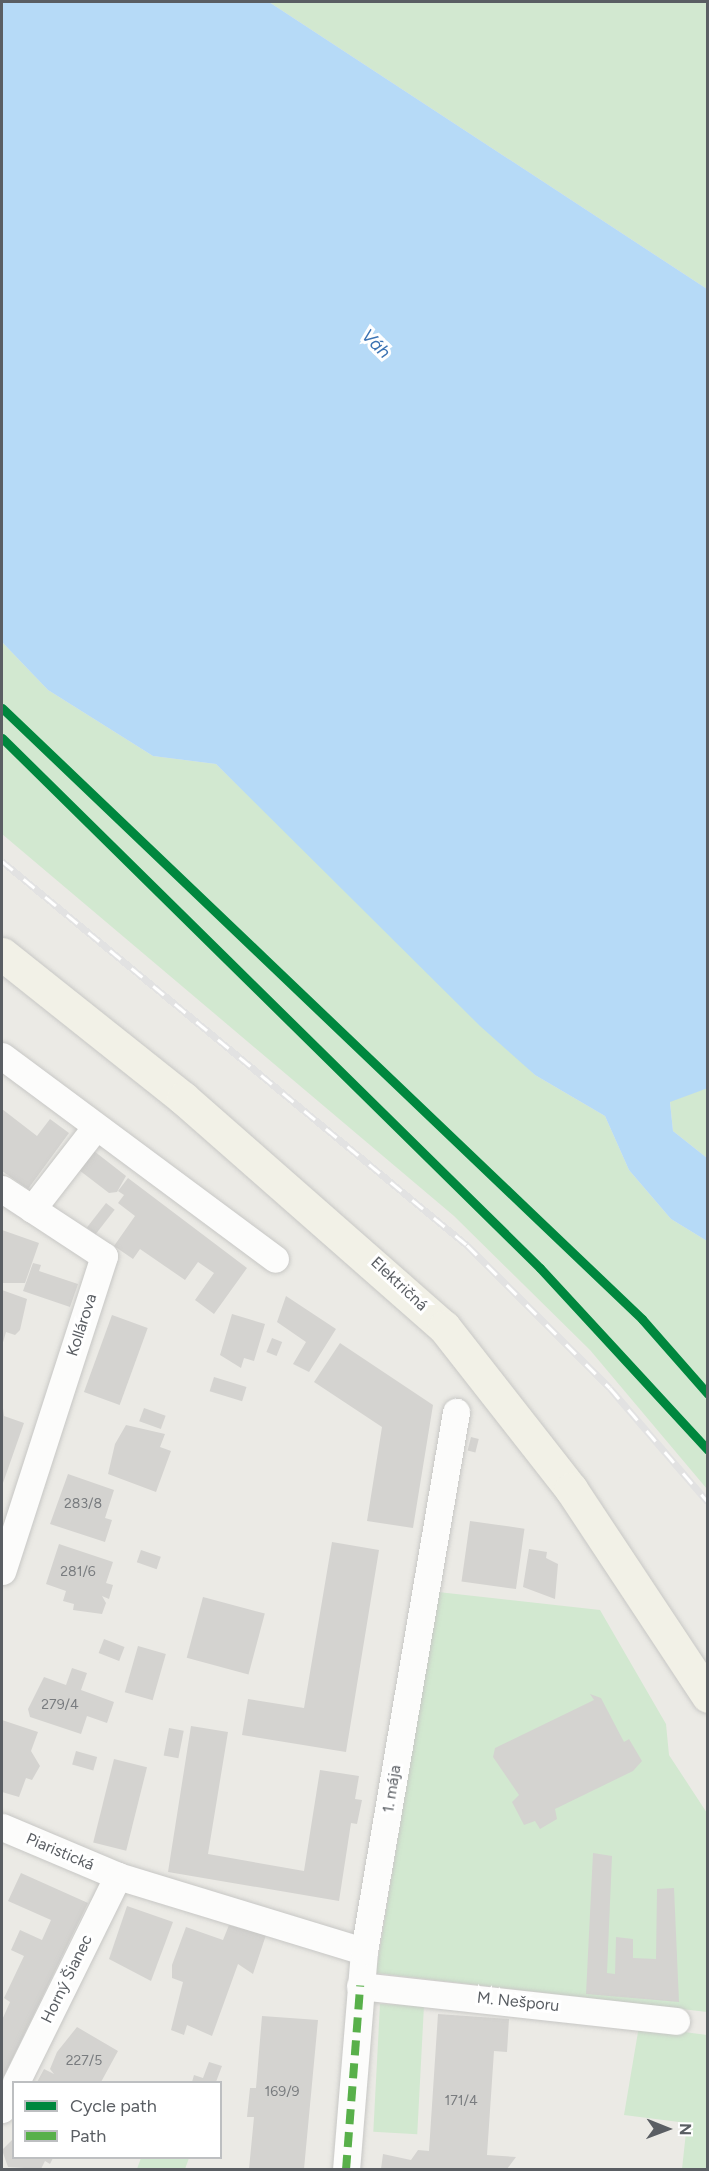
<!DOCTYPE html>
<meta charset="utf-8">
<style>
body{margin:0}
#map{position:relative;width:709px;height:2171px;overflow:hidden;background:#ebeae5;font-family:Figtree,sans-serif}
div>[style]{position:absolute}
.green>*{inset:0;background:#d2e8d0;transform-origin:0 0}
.water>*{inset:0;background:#b6daf7}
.building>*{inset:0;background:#d4d3d0;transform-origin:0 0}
.roads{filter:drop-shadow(0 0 2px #c7c7c5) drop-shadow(0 0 2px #c7c7c5)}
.minor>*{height:27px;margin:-13.5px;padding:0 13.5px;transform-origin:13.5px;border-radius:13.5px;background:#fcfcfb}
.major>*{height:33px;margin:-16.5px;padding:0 16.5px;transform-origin:16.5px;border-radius:16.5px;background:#f2f1e7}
.rail>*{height:7px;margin-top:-3.5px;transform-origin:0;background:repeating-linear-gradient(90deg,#fff 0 14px,#e2e2e2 0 28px);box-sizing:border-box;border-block:2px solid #e2e2e2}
.quiet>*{height:8px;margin-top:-4px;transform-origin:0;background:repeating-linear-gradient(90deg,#58b04a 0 15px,transparent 0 23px)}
.cycleway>*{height:9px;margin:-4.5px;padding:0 4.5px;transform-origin:4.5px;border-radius:4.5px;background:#00873e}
span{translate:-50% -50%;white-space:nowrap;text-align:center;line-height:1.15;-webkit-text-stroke:6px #fff;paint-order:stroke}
.number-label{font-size:14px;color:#797c7f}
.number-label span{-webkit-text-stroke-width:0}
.street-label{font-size:16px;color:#5a5e63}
.water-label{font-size:18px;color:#3c73b3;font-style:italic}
.frame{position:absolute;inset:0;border:3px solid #5a5e63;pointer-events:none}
.legend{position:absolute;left:12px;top:2081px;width:210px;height:78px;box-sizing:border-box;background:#fff;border:2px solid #bdbfc1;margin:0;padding:8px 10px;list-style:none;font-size:18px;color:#5a5e63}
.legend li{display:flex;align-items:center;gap:12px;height:30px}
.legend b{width:30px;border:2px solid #bdbfc1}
.north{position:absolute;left:637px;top:2099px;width:60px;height:60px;-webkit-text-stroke:4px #fff;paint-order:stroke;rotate:91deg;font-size:16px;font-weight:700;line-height:24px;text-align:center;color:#5a5e63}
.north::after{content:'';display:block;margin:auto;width:21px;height:27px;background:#5a5e63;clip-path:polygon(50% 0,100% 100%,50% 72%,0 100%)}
</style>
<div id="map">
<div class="green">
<i style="clip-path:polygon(269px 2px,707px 2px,707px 289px)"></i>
<i style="clip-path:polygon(2px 642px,48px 690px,153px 756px,216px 764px,535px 1075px,605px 1116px,629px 1170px,671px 1219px,707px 1241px,707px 1489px,590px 1350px,454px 1216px,2px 834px)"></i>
<i style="clip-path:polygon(707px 1088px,707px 1158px,673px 1131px,670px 1101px)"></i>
<i style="clip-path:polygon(438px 1592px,600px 1610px,666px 1724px,669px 1755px,707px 1813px,707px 2012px,376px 1973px)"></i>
<i style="left:380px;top:2004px;width:44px;height:128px;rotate:3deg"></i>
<i style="clip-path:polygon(639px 2026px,707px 2035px,707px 2169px,682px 2169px,687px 2123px,624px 2115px)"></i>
<i style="clip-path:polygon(141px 2158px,189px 2158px,185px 2169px,137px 2169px)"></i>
</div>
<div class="water">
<i style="clip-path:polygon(2px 2px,269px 2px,707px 289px,708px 1088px,670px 1102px,673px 1131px,707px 1158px,707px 1241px,671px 1219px,629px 1170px,605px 1116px,535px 1075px,480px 1026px,216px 764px,153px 756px,48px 690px,2px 642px)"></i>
</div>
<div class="building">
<i style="clip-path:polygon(2px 1109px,37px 1136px,50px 1119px,69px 1133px,28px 1189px,2px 1171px)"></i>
<i style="clip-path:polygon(94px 1151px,126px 1176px,117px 1192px,109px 1193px,79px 1170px)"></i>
<i style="clip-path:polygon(128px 1178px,247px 1268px,214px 1314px,195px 1300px,214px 1273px,198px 1262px,185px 1280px,140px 1249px,133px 1259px,114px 1246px,135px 1216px,118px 1203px,124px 1195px,118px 1191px)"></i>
<i style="left:106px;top:1203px;width:11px;height:31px;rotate:38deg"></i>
<i style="clip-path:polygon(2px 1230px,39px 1243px,25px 1283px,2px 1283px)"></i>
<i style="clip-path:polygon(33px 1263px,41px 1265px,39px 1271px,78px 1284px,70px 1307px,23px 1291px)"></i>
<i style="clip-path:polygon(2px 1290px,27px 1299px,20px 1330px,15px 1335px,6px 1332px,2px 1346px)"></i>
<i style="clip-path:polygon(286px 1296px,336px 1329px,309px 1372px,293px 1364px,306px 1342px,277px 1322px)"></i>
<i style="clip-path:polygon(232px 1314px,265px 1324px,254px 1361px,244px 1358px,241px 1368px,220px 1355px)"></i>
<i style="left:112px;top:1315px;width:38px;height:82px;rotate:20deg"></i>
<i style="left:272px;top:1338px;width:11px;height:15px;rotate:22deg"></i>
<i style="clip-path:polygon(340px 1343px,433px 1405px,413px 1528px,367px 1521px,382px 1427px,314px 1382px)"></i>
<i style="left:214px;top:1377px;width:34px;height:15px;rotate:17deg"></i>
<i style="clip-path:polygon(2px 1400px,4px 1416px,24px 1423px,3px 1483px)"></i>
<i style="left:144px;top:1408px;width:23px;height:14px;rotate:20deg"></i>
<i style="clip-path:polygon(126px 1425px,165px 1434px,160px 1447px,171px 1451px,156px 1492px,108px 1474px,115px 1444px)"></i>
<i style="left:471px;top:1437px;width:8px;height:14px;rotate:14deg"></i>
<i style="clip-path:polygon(68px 1474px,114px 1490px,105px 1518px,112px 1520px,105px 1542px,50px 1524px)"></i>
<i style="left:470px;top:1521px;width:55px;height:61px;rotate:8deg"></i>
<i style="clip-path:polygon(332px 1542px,379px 1550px,346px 1752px,242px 1735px,248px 1699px,304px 1708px)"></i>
<i style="clip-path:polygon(59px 1544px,113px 1562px,106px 1583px,113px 1585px,109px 1599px,102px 1596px,106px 1603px,102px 1614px,73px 1610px,74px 1604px,63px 1601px,66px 1591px,46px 1584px)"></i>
<i style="clip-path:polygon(529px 1549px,547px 1552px,546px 1558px,558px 1564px,555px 1599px,523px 1587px)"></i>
<i style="left:141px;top:1550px;width:21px;height:13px;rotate:19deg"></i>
<i style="left:203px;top:1597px;width:64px;height:63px;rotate:15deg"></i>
<i style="left:104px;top:1639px;width:22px;height:15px;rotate:21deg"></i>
<i style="left:138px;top:1646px;width:29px;height:48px;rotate:16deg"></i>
<i style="clip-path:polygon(72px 1668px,87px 1673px,81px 1690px,114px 1702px,107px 1723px,87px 1716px,81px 1734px,30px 1717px,28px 1709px,44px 1677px,66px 1685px)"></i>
<i style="clip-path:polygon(590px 1694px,601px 1698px,624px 1742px,629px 1739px,642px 1761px,633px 1771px,555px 1809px,557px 1819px,540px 1829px,535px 1821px,524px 1825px,512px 1802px,519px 1795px,493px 1757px,495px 1748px,594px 1700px)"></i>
<i style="clip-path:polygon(2px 1720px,38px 1732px,31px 1751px,40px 1766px,32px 1780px,26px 1778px,19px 1797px,2px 1792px)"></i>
<i style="clip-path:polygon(191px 1726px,228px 1732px,208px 1854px,304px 1871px,320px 1770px,359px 1776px,355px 1799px,362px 1800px,357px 1824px,351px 1823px,339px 1901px,168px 1872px)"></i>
<i style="left:169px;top:1728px;width:15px;height:28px;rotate:11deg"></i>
<i style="left:76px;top:1751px;width:22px;height:14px;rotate:16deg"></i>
<i style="left:114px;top:1759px;width:34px;height:86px;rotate:14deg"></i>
<i style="clip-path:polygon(593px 1853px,612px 1856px,607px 1973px,615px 1974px,616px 1937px,633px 1939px,633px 1958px,656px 1959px,657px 1889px,674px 1888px,679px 2002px,586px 1994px)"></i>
<i style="clip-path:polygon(21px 1873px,88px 1903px,2px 2080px,2px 2020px,10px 2002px,4px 1998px,24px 1956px,11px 1950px,20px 1930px,42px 1940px,51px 1920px,8px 1901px)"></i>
<i style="clip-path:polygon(127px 1906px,173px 1922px,151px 1981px,109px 1959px)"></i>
<i style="clip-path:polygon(229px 1925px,266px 1935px,253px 1974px,238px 1964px,212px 2036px,187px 2025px,184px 2035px,171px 2030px,183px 1982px,172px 1978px,172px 1965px,186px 1927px,223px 1940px)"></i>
<i style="clip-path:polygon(438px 2014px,509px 2019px,507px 2052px,494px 2051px,487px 2155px,516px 2157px,507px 2169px,381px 2169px,383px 2154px,411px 2160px,418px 2150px,429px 2151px)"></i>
<i style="clip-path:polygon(262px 2016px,318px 2020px,304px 2169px,249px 2169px,254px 2117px,247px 2117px,250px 2088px,256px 2088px)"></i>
<i style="clip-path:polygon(77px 2027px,118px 2051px,101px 2082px,37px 2082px,44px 2069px,54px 2074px,50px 2069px,57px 2052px)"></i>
<i style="clip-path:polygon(209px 2062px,222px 2066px,216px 2082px,192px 2082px,194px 2075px,203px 2078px)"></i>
<i style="clip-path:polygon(14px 2138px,14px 2158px,53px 2158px,50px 2164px,45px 2161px,41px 2169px,8px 2167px,2px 2150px)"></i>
</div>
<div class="roads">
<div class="minor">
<i style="left:2px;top:1056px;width:340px;rotate:36.6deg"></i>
<i style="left:2px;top:1189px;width:122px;rotate:33.3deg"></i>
<i style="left:104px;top:1256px;width:331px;rotate:107.9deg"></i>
<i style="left:32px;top:1209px;width:101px;rotate:-52.2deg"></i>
<i style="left:2px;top:1827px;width:126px;rotate:22.9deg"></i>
<i style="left:118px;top:1876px;width:257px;rotate:17deg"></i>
<i style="left:360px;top:1986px;width:318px;rotate:6.3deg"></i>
<i style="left:16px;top:2082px;width:230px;rotate:-63.7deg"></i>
<i style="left:2px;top:2109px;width:25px;rotate:-61deg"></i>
<i style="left:346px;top:2170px;width:220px;rotate:-85.3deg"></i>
<i style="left:364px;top:1951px;width:547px;rotate:-80.31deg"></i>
</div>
<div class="major">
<i style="left:2px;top:954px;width:231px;rotate:38.5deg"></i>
<i style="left:183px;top:1098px;width:347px;rotate:41.3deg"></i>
<i style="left:444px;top:1327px;width:206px;rotate:51.9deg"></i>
<i style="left:571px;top:1489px;width:248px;rotate:56.5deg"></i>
</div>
</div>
<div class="rail">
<i style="left:2px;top:861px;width:603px;rotate:39.55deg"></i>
<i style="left:467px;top:1245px;width:202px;rotate:45deg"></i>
<i style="left:610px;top:1388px;width:150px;rotate:49.3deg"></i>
</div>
<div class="quiet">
<i style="left:346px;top:2170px;width:185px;rotate:-85.6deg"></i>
</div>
<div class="cycleway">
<i style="left:2px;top:708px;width:885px;rotate:43.67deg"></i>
<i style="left:642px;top:1319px;width:100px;rotate:48.7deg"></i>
<i style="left:2px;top:738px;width:755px;rotate:44.57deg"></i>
<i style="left:540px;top:1268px;width:248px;rotate:47.3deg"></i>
</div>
<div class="number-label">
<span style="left:83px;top:1504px">283/8</span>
<span style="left:78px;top:1572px">281/6</span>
<span style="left:60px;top:1705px">279/4</span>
<span style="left:84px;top:2061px">227/5</span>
<span style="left:282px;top:2092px">169/9</span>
<span style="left:461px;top:2101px">171/4</span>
</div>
<div class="street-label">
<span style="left:399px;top:1284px;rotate:43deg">Električná</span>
<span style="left:82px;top:1325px;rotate:-72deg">Kollárova</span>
<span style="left:392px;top:1789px;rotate:-81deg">1. mája</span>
<span style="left:60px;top:1852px;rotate:23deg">Piaristická</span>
<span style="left:67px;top:1979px;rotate:-64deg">Horný Šianec</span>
<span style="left:518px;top:2002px;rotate:6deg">M. Nešporu</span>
</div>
<div class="water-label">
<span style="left:376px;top:344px;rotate:45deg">Váh</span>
</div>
<div class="frame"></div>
<ul class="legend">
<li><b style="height:8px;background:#00873e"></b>Cycle path</li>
<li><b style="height:8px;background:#58b04a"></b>Path</li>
</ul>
<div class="north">N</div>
</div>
